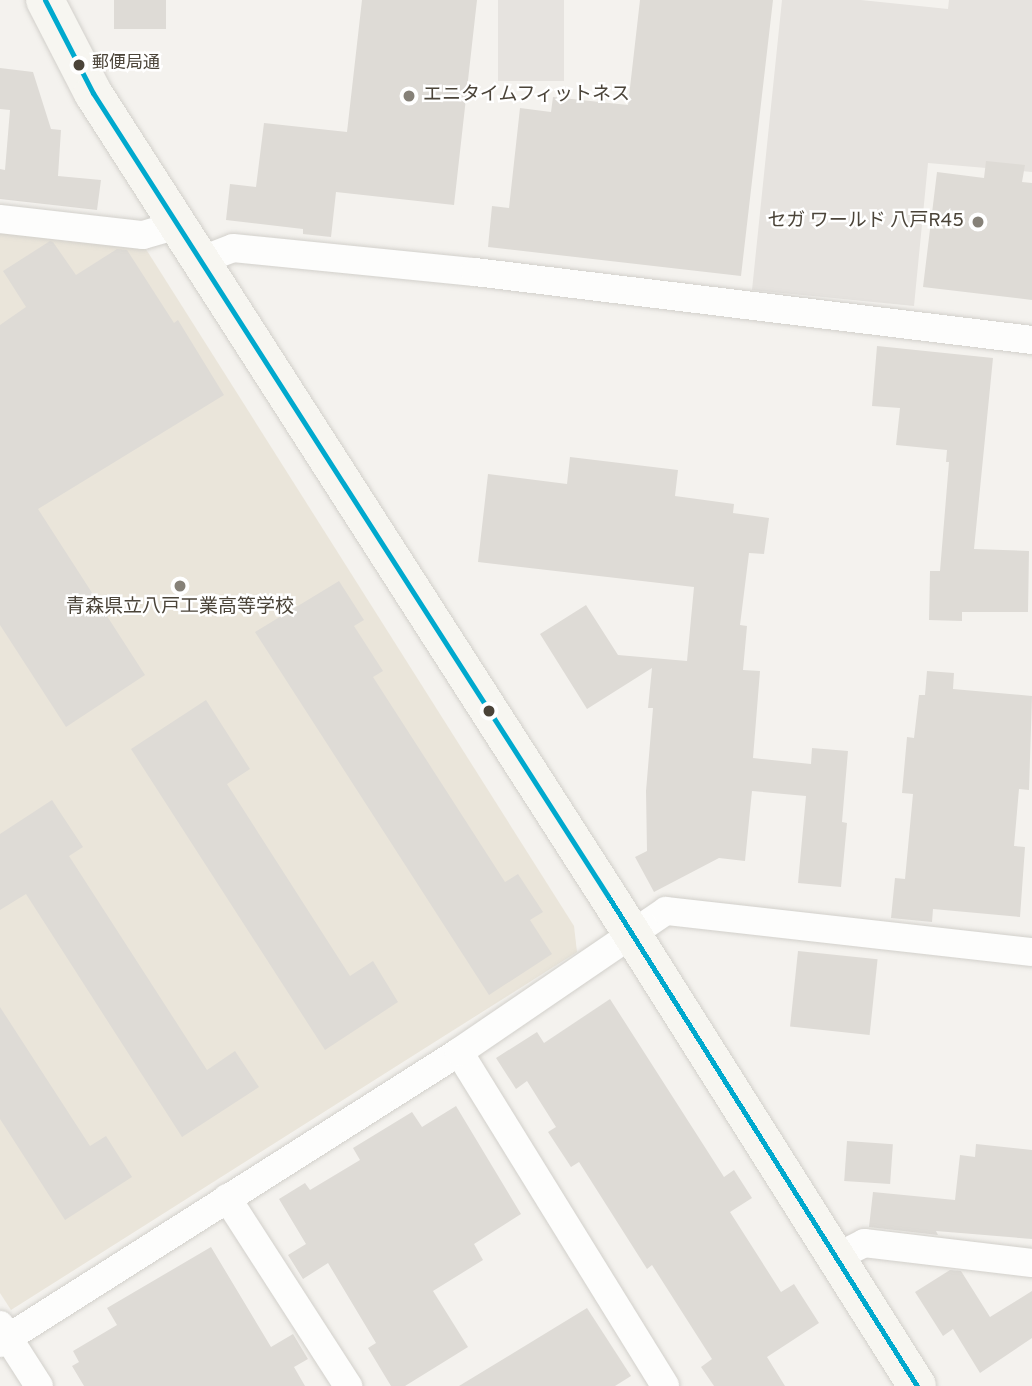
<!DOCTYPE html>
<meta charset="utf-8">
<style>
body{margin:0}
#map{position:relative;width:1032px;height:1386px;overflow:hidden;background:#f4f2ee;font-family:Overpass,"Noto Sans JP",sans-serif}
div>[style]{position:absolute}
.education>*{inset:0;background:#eae5da}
.parking>*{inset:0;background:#e6e3df;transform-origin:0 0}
.building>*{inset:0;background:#dedbd6;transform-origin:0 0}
.roads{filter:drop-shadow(0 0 2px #d2d0cb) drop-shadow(0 0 2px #d2d0cb)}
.street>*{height:28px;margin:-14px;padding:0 14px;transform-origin:14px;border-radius:14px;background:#fdfdfc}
.secondary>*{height:38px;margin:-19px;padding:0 19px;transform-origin:19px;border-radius:19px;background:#f7f6f1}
.bus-1>*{height:5px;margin:-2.5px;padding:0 2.5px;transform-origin:2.5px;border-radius:2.5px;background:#00a9ce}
.dots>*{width:19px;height:19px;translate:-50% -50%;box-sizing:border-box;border:4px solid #fff;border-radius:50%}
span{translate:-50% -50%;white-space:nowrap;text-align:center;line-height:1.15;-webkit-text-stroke:5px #fff;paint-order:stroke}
.bus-label{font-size:17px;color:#4b4439}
.left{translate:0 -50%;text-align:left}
.poi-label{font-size:19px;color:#4b4439}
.right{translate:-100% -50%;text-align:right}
</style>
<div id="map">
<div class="education">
<i style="clip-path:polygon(0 231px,144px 246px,574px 926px,577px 952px,11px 1310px,0 1293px)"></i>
</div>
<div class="parking">
<i style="left:498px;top:0;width:66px;height:81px"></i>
<i style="clip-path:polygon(782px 0,861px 0,948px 9px,949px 0,1032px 0,1032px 172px,928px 163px,914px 306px,752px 290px)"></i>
</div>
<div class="building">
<i style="left:114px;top:0;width:52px;height:29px"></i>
<i style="clip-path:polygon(362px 0,477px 0,454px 205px,336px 192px,331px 237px,303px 234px,303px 229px,226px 220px,230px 184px,256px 187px,264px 123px,347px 132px)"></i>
<i style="clip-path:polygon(640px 0,773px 0,741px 276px,488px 247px,492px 206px,509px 208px,520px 108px,551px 112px,553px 97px,628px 105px)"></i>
<i style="clip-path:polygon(0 68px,33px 72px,51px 129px,61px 130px,58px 176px,101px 180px,97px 210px,0 199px,0 169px,5px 170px,10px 110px,0 109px)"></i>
<i style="clip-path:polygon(986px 161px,1025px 165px,1022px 182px,1032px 183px,1032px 300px,923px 287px,937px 172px,984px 178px)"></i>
<i style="clip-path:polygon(50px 241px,53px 242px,76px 275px,117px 249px,127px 250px,174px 323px,178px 320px,224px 395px,38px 509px,145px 675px,66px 727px,0 625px,0 325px,26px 307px,3px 271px)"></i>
<i style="clip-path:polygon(877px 346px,993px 358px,974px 549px,1029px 551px,1028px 612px,962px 612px,962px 621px,929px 620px,930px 571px,940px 571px,949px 462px,946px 462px,947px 450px,896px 445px,900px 408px,872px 406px)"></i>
<i style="clip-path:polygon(570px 457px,678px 470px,675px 496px,734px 504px,733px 513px,769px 518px,764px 554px,749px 553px,740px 625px,747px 626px,743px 670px,760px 671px,753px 758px,811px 764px,812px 748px,848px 751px,842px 822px,847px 823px,841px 887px,798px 883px,806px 796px,752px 791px,745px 861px,719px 858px,654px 892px,635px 857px,647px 851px,646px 791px,653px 708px,648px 708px,652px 668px,587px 709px,540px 634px,586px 605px,618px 655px,687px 661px,694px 587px,478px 562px,488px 474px,567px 484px)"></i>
<i style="clip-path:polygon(339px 581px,364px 620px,354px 626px,383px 671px,373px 677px,505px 882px,518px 874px,543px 912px,530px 920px,552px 954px,489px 995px,255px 632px)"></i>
<i style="clip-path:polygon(927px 671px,954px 673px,953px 689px,1032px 696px,1029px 790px,1019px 789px,1014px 846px,1025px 847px,1020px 917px,933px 909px,932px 922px,891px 918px,895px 878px,905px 879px,913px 794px,902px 793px,907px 737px,914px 738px,919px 695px,925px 695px)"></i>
<i style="clip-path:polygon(206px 700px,250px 769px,227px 784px,350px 976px,373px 961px,398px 1002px,325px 1050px,131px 749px)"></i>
<i style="clip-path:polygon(52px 800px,83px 847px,69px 856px,207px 1070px,235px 1051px,259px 1087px,182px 1137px,26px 894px,0 910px,0 834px)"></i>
<i style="left:798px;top:951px;width:80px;height:76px;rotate:6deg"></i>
<i style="clip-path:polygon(610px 999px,724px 1177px,734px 1170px,752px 1198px,730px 1212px,781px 1292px,794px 1284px,819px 1323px,767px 1357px,785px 1386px,714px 1386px,701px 1367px,712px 1359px,652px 1265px,647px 1269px,579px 1162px,571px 1167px,548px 1132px,556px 1127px,527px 1081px,516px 1089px,496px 1058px,537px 1032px,544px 1043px)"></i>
<i style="clip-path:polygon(0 1007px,90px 1146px,106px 1136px,132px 1177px,65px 1220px,0 1119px)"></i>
<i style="clip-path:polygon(456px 1106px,521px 1214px,474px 1244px,483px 1260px,433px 1291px,468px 1347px,405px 1386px,391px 1386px,368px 1348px,376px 1343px,328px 1263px,303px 1279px,288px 1255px,306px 1244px,279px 1199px,305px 1183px,310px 1190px,360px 1160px,353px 1148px,412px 1112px,422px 1127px)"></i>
<i style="left:847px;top:1141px;width:46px;height:40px;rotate:4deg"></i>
<i style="clip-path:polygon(976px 1144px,1032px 1150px,1032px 1239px,936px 1231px,938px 1235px,869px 1227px,873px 1192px,955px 1200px,960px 1155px,975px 1157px)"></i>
<i style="clip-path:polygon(211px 1247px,271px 1347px,293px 1334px,308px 1359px,294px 1367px,305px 1386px,84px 1386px,72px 1366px,79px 1362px,73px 1351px,117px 1325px,107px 1308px)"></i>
<i style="clip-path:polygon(950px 1270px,961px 1271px,990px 1317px,1032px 1291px,1032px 1338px,980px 1373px,953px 1329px,943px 1336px,915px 1292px)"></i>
<i style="clip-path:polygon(587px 1308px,631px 1376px,615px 1386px,459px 1386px)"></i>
</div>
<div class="roads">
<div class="street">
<i style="left:0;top:219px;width:144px;rotate:6.4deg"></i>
<i style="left:143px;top:235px;width:37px;rotate:-16deg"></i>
<i style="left:202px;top:260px;width:33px;rotate:-21deg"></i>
<i style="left:233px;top:248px;width:243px;rotate:5.7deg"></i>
<i style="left:475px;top:272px;width:561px;rotate:6.96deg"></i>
<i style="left:459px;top:1052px;width:392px;rotate:58.3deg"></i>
<i style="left:227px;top:1198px;width:224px;rotate:57.2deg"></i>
<i style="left:835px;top:1258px;width:33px;rotate:-27deg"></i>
<i style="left:864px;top:1243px;width:169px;rotate:6.8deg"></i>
<i style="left:0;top:1325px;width:72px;rotate:57.4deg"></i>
<i style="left:0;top:1343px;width:543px;rotate:-32.37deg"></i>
<i style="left:459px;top:1052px;width:250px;rotate:-34.3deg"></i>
<i style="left:666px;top:911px;width:368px;rotate:6.4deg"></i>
</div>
<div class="secondary">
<i style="left:45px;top:0;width:105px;rotate:62.7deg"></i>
<i style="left:93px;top:93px;width:954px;rotate:57.33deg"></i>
<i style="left:608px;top:896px;width:579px;rotate:57.76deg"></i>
</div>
</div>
<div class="bus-1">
<i style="left:45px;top:0;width:105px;rotate:62.7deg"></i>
<i style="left:93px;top:93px;width:954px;rotate:57.33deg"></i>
<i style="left:608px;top:896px;width:579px;rotate:57.76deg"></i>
</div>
<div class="dots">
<i style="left:79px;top:65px;background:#4b4439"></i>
<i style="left:409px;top:96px;background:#868178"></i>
<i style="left:978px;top:222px;background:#868178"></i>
<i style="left:180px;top:586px;background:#868178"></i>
<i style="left:489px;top:711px;background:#4b4439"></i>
</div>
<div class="bus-label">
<span class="left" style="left:92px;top:65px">郵便局通</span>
</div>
<div class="poi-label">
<span class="left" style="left:423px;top:96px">エニタイムフィットネス</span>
<span class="right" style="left:964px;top:222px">セガ ワールド 八戸R45</span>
<span style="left:180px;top:608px">青森県立八戸工業高等学校</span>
</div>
</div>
